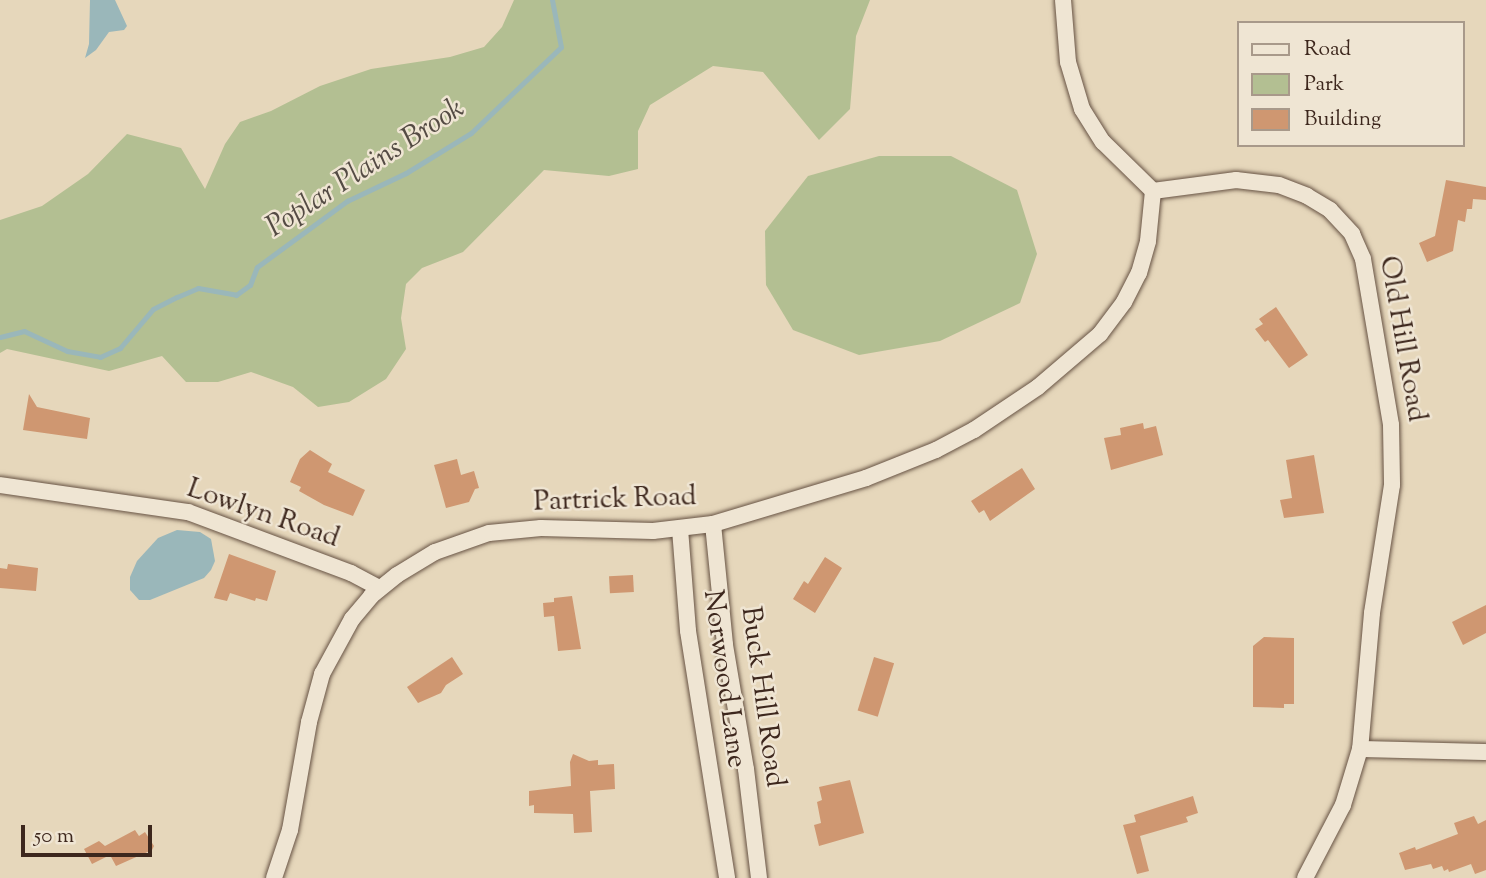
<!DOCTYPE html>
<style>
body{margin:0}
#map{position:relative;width:1486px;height:878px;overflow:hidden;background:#e6d7bb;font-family:"Sorts Mill Goudy",serif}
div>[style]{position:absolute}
.green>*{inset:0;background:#b3bf92}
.water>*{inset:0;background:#9ab7ba}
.stream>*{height:5px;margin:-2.5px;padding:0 2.5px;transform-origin:2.5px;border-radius:2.5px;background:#9ab7ba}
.building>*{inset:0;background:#cf9771;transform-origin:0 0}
.roads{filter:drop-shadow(0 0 2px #675344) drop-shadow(0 0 2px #675344)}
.street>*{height:16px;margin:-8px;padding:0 8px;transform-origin:8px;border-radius:8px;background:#efe5d3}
span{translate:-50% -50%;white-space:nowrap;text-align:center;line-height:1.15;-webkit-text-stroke:5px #efe5d3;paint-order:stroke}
.street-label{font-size:28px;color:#3d271d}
.water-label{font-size:30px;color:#544b44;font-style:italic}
.legend{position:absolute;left:1237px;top:21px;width:228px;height:126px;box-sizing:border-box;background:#efe5d3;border:2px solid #a8998a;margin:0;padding:9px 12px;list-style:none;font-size:21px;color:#3d271d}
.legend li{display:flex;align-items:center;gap:14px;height:35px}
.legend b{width:35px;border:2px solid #a8998a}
.scale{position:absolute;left:21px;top:825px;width:131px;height:32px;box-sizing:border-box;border:4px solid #3d271d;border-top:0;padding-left:9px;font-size:21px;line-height:24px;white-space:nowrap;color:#3d271d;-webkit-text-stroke:5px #efe5d3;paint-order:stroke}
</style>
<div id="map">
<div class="green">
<i style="clip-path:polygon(514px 0,870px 0,856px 36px,850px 109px,819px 140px,763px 72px,713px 66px,650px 105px,638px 131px,638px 169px,609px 176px,544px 170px,463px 252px,422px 268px,406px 284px,401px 318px,406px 349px,386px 379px,349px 402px,318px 407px,293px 387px,251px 372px,218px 382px,186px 382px,162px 356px,109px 371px,7px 349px,0 353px,0 220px,42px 206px,88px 174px,127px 134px,181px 148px,205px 189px,225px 144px,240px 122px,271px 111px,320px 86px,371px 69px,450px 57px,484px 47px,502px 27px)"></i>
<i style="clip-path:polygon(879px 156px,951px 156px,1017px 190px,1037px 254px,1020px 303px,940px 341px,859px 355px,793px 330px,766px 285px,765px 231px,808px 176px)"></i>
</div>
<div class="water">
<i style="clip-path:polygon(90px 0,115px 0,127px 26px,124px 30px,109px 32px,96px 50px,85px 58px,89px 44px)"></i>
<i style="clip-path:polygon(177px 530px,200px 532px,211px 539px,215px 561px,211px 570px,204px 578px,150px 600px,139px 600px,130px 590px,130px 577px,137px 561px,158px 538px)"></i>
</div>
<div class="stream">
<i style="left:0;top:337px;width:25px;rotate:-14deg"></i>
<i style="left:24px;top:331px;width:47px;rotate:24.9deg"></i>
<i style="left:67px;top:351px;width:34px;rotate:10deg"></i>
<i style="left:100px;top:357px;width:22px;rotate:-24deg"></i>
<i style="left:120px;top:348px;width:51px;rotate:-49.8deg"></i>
<i style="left:153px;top:309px;width:27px;rotate:-27deg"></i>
<i style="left:177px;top:297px;width:23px;rotate:-23deg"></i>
<i style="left:198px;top:288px;width:39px;rotate:10deg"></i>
<i style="left:236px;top:295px;width:17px;rotate:-36deg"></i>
<i style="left:250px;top:285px;width:19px;rotate:-69deg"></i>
<i style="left:257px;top:267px;width:112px;rotate:-36.3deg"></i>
<i style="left:347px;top:201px;width:65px;rotate:-25.4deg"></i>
<i style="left:406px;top:173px;width:76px;rotate:-31.6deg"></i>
<i style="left:471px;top:133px;width:124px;rotate:-43.7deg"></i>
<i style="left:561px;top:47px;width:48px;rotate:-100.8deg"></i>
</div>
<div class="building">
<i style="clip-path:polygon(1446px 180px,1486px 187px,1486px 200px,1473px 199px,1472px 209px,1467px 209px,1465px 222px,1458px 220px,1453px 251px,1427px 262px,1419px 243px,1435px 236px)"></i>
<i style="clip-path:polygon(1276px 307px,1308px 355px,1289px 368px,1268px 340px,1265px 342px,1255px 329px,1263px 324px,1259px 319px)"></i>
<i style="clip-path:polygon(29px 394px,37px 407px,90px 418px,87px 439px,23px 430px)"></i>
<i style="clip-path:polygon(1143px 423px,1144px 429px,1156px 426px,1163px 455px,1111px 470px,1104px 438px,1121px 435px,1120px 428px)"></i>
<i style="clip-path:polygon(310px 450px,332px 464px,328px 472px,365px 490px,353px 516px,324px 505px,299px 491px,301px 487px,290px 482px,300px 459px)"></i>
<i style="clip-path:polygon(1314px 455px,1324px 513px,1284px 518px,1280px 500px,1292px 498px,1286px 460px)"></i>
<i style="clip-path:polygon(457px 459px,461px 475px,474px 471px,479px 488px,475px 489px,469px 502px,446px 508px,434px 465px)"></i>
<i style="clip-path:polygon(1022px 468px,1035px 489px,990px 521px,984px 510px,979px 513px,971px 501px)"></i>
<i style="clip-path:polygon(229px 554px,276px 571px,267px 601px,256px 598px,255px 601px,230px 593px,227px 601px,214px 598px)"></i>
<i style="clip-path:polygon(825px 557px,842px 568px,815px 613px,793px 599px,804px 581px,808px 584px)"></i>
<i style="clip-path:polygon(8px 564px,38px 568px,36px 591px,0 588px,0 568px,7px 569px)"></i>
<i style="left:633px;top:575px;width:17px;height:24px;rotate:87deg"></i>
<i style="clip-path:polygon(572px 596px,581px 649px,558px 651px,554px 616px,544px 617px,543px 603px,554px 602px,554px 598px)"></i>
<i style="clip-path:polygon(1486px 605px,1486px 633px,1463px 645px,1452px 622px)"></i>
<i style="clip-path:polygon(1264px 637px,1294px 638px,1294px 704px,1284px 704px,1284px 708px,1253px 707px,1253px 646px)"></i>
<i style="clip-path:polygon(452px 657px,463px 674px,446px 685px,441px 693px,418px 703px,407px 687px)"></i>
<i style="left:874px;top:657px;width:21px;height:56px;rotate:17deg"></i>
<i style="clip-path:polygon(573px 754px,589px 761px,598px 760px,598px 765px,614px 764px,615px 789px,590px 791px,592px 832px,574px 833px,573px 814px,534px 813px,534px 805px,529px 806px,529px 791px,571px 786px,570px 762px)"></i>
<i style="clip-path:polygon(850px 780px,864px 833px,819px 846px,814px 825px,821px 823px,817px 802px,822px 800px,819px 787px)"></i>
<i style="clip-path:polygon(1193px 796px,1198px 813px,1186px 817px,1188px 822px,1140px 836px,1149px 871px,1137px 874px,1123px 825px,1136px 822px,1134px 815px)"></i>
<i style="clip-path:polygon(1474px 816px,1478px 824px,1486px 820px,1486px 870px,1475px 874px,1471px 864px,1449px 872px,1448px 869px,1444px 871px,1442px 866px,1433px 869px,1431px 864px,1405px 870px,1399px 853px,1415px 847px,1416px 850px,1458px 834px,1454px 823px)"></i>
<i style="clip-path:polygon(135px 830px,139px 836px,145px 832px,154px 846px,152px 850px,116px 866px,110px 855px,92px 864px,84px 849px,99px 841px,105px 846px)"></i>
</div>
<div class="roads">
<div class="street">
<i style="left:1063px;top:0;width:62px;rotate:85.4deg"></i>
<i style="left:1068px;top:62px;width:49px;rotate:73.4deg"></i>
<i style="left:1082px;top:109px;width:39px;rotate:58deg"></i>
<i style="left:1103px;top:142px;width:70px;rotate:44.4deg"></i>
<i style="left:1153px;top:191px;width:84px;rotate:-7.5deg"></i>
<i style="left:1236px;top:180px;width:43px;rotate:6.6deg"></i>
<i style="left:1279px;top:185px;width:30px;rotate:21deg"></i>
<i style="left:1307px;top:196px;width:27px;rotate:31deg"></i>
<i style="left:1330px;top:210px;width:33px;rotate:47deg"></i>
<i style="left:1352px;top:234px;width:27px;rotate:66deg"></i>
<i style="left:1363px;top:259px;width:168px;rotate:80.4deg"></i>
<i style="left:1391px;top:425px;width:60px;rotate:89deg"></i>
<i style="left:1392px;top:485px;width:130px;rotate:98.9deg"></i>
<i style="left:1372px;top:613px;width:137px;rotate:95deg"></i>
<i style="left:1360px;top:749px;width:59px;rotate:106.9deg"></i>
<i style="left:1343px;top:805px;width:82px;rotate:117.5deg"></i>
<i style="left:0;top:485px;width:190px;rotate:8.2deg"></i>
<i style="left:188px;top:512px;width:174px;rotate:20.5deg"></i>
<i style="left:351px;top:573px;width:32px;rotate:28deg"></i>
<i style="left:713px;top:524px;width:122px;rotate:84.3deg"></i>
<i style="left:725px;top:645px;width:126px;rotate:80.4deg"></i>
<i style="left:746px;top:769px;width:110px;rotate:83.2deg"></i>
<i style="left:680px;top:529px;width:102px;rotate:85.5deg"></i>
<i style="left:688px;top:631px;width:250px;rotate:81deg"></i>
<i style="left:1360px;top:749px;width:126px;rotate:1.4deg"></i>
<i style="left:274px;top:878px;width:51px;rotate:-71.6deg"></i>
<i style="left:290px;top:830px;width:110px;rotate:-80deg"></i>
<i style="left:309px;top:722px;width:50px;rotate:-74.8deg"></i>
<i style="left:322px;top:674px;width:63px;rotate:-61.4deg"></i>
<i style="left:352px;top:619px;width:30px;rotate:-50deg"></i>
<i style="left:371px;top:596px;width:33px;rotate:-39deg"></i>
<i style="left:397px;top:575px;width:44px;rotate:-31.2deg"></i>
<i style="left:435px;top:552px;width:57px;rotate:-19.4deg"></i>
<i style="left:489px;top:533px;width:52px;rotate:-5.5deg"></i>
<i style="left:541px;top:528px;width:112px;rotate:1.5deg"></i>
<i style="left:653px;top:531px;width:60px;rotate:-6.7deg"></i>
<i style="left:713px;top:524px;width:160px;rotate:-16.7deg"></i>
<i style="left:866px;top:478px;width:75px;rotate:-21.8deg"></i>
<i style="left:936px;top:450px;width:43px;rotate:-27.8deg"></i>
<i style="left:974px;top:430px;width:77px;rotate:-33.9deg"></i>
<i style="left:1038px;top:387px;width:82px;rotate:-40.5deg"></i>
<i style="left:1100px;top:334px;width:40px;rotate:-53deg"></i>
<i style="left:1124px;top:302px;width:33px;rotate:-63deg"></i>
<i style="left:1139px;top:273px;width:33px;rotate:-74deg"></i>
<i style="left:1148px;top:241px;width:50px;rotate:-84.3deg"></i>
</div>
</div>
<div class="street-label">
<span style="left:1402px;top:339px;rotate:80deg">Old Hill Road</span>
<span style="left:615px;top:500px;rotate:-2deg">Partrick Road</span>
<span style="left:263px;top:514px;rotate:19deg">Lowlyn Road</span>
<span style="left:724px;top:679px;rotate:82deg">Norwood Lane</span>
<span style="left:762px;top:697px;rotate:82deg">Buck Hill Road</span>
</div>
<div class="water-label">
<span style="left:366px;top:169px;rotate:-33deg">Poplar Plains Brook</span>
</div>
<ul class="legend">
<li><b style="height:9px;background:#efe5d3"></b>Road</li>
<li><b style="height:19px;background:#b3bf92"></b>Park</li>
<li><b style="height:19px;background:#cf9771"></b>Building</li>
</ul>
<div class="scale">50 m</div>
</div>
